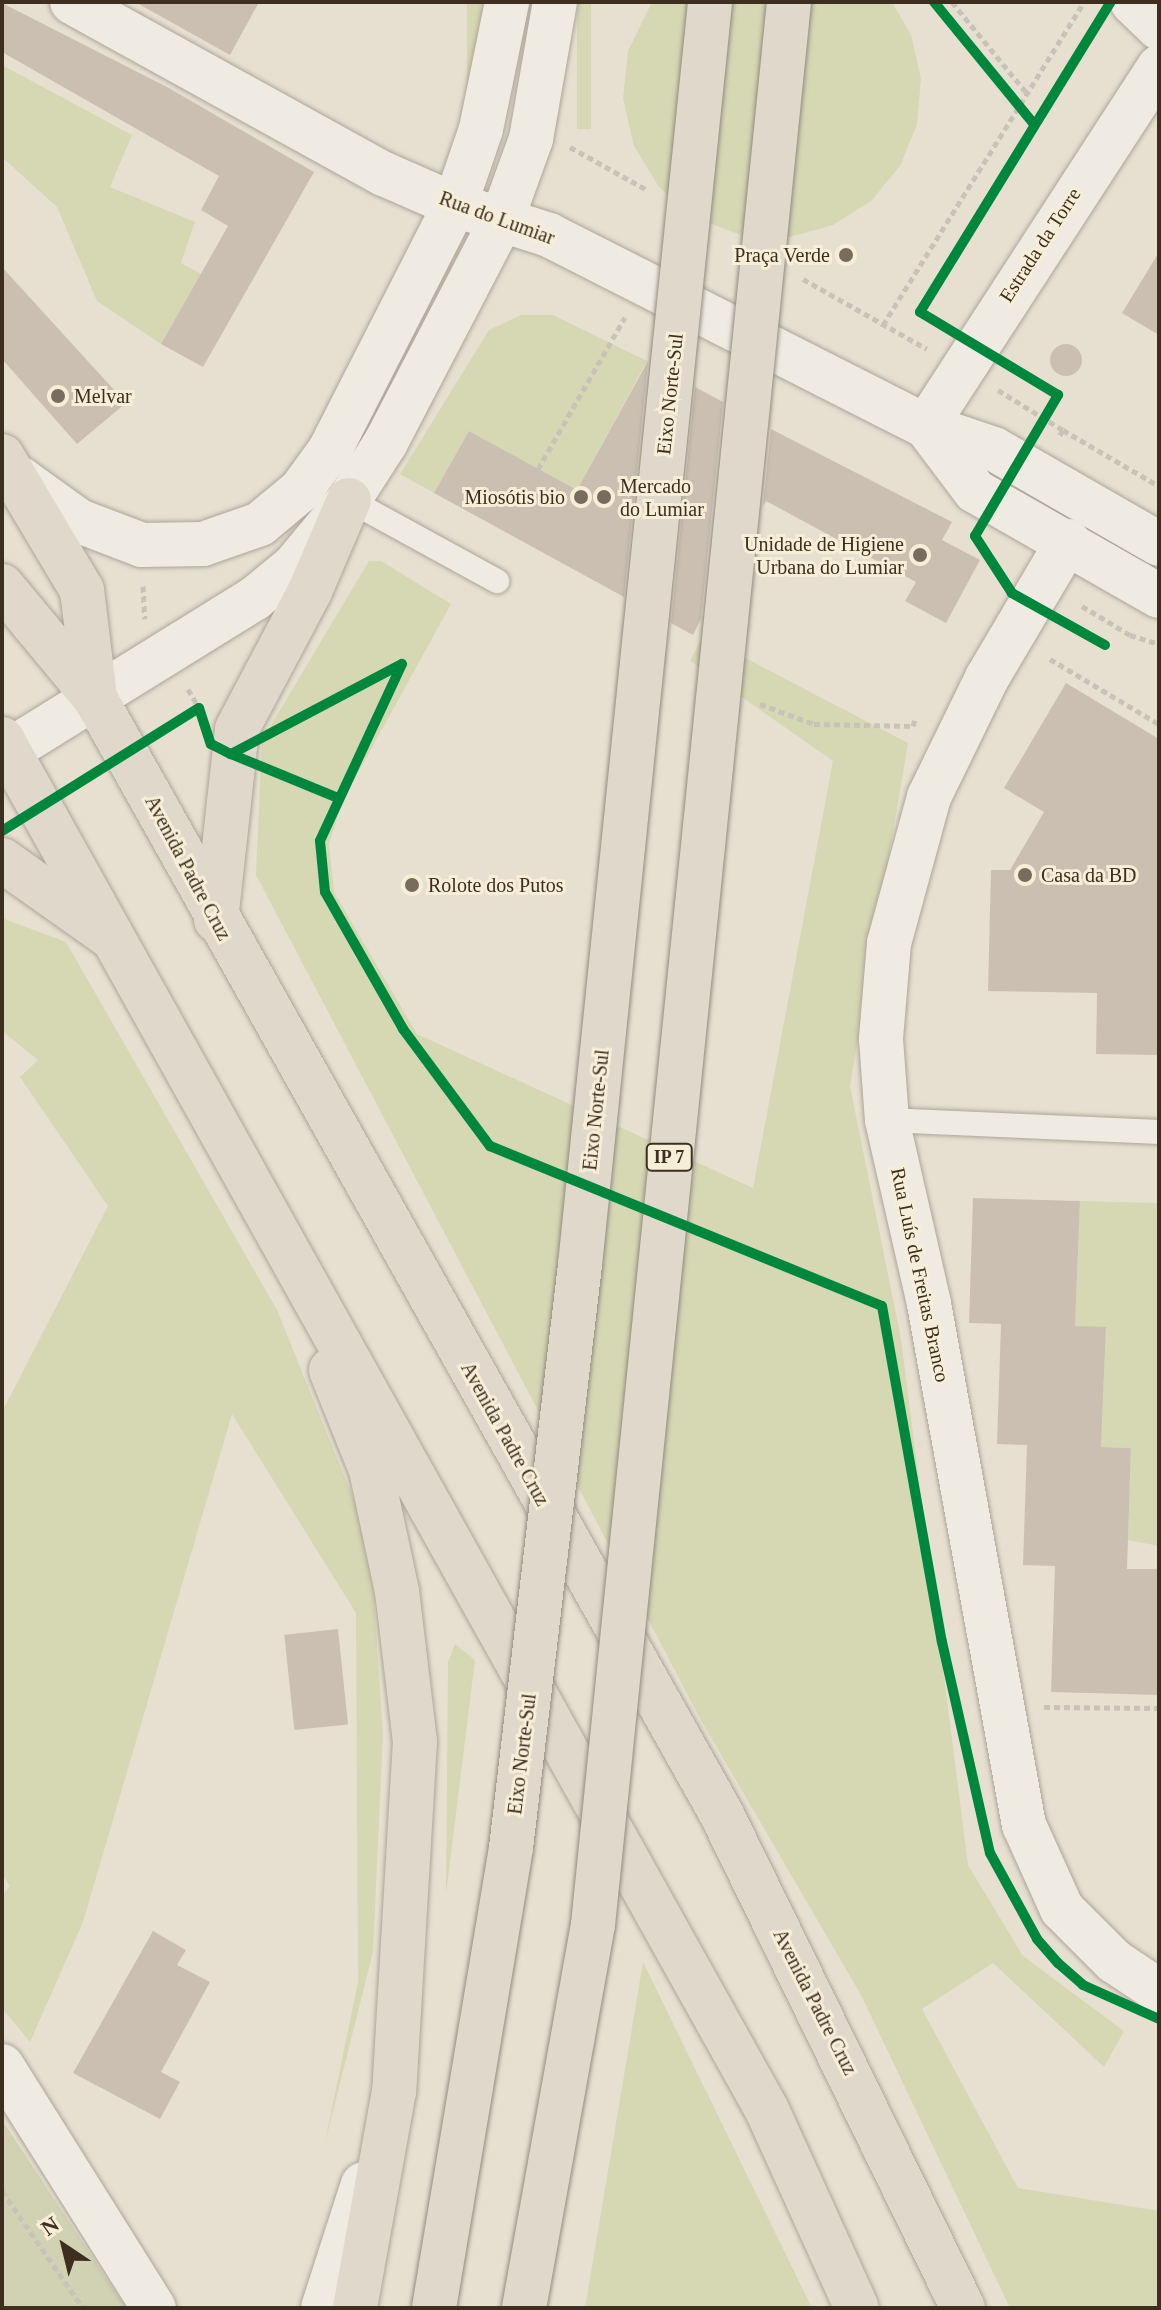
<!DOCTYPE html>
<meta charset="utf-8">
<style>
body{margin:0}
#map{position:relative;width:1161px;height:2310px;overflow:hidden;background:#e7e0d1;font-family:Georgia,serif}
div>[style]{position:absolute}
.green>*{inset:0;background:#d6d7b3;transform-origin:0 0}
.cemetery>*{inset:0;background:#d1d1b3}
.building>*{inset:0;background:#cbbfb2;transform-origin:0 0}
.round{border-radius:50%}
.path>*{height:5px;margin-top:-2.5px;transform-origin:0;background:repeating-linear-gradient(90deg,#c8c2b9 0 6px,transparent 0 10px)}
.roads{filter:drop-shadow(0 0 2px #ada599) drop-shadow(0 0 2px #ada599)}
.service>*{height:24px;margin:-12px;padding:0 12px;transform-origin:12px;border-radius:12px;background:#efebe3}
.minor>*{height:44px;margin:-22px;padding:0 22px;transform-origin:22px;border-radius:22px;background:#efebe3}
.tertiary>*{height:44px;margin:-22px;padding:0 22px;transform-origin:22px;border-radius:22px;background:#efebe3}
.secondary>*{height:44px;margin:-22px;padding:0 22px;transform-origin:22px;border-radius:22px;background:#efebe3}
.trunk>*{height:44px;margin:-22px;padding:0 22px;transform-origin:22px;border-radius:22px;background:#e0d9cb}
.bridges{filter:drop-shadow(0 0 2px #928b80) drop-shadow(0 0 2px #928b80)}
.trunk-bridge>*{height:44px;margin:-22px;padding:0 22px;transform-origin:22px;border-radius:22px;background:#e0d9cb}
.cycleway>*{height:10px;margin:-5px;padding:0 5px;transform-origin:5px;border-radius:5px;background:#00873e}
.dots>*{width:22px;height:22px;translate:-50% -50%;box-sizing:border-box;border:4px solid #f7eed8;border-radius:50%}
span{translate:-50% -50%;white-space:nowrap;text-align:center;line-height:1.15;-webkit-text-stroke:6px #f7eed8;paint-order:stroke}
.shield-label span{padding:2px 6px;background:#f7eed8;border:2px solid;border-radius:6px;-webkit-text-stroke-width:0}
.shield-label{font-size:18px;color:#3d2e20;font-weight:700}
.street-label{font-size:20px;color:#3d2e20}
.poi-label{font-size:20px;color:#3d2e20}
.right{translate:-100% -50%;text-align:right}
.left{translate:0 -50%;text-align:left}
.frame{position:absolute;inset:0;border:4px solid #3d2e20;pointer-events:none}
.north{position:absolute;left:24px;top:2206px;width:80px;height:80px;-webkit-text-stroke:6px #f7eed8;paint-order:stroke;rotate:325deg;font-size:22px;font-weight:700;line-height:32px;text-align:center;color:#3d2e20}
.north::after{content:'';display:block;margin:auto;width:28px;height:36px;background:#3d2e20;clip-path:polygon(50% 0,100% 100%,50% 72%,0 100%)}
</style>
<div id="map">
<div class="green">
<i style="left:467px;top:2px;width:18px;height:103px"></i>
<i style="left:577px;top:2px;width:14px;height:127px"></i>
<i style="clip-path:polygon(652px 2px,892px 2px,911px 35px,921px 79px,917px 124px,900px 166px,871px 201px,833px 225px,790px 237px,741px 235px,696px 218px,659px 187px,634px 146px,623px 99px,628px 51px)"></i>
<i style="clip-path:polygon(2px 65px,132px 135px,110px 187px,195px 222px,181px 263px,201px 274px,161px 344px,97px 301px,57px 207px,2px 157px)"></i>
<i style="clip-path:polygon(521px 315px,553px 315px,647px 361px,577px 490px,469px 431px,434px 493px,400px 474px,489px 330px)"></i>
<i style="clip-path:polygon(369px 561px,381px 561px,451px 604px,342px 802px,329px 844px,334px 892px,417px 1034px,753px 1188px,833px 761px,690px 661px,703px 636px,908px 743px,850px 1086px,901px 1339px,968px 1865px,1023px 1956px,1124px 2031px,1104px 2067px,993px 1963px,922px 2009px,1018px 2188px,1159px 2211px,1159px 2308px,1010px 2308px,861px 1995px,702px 1722px,256px 875px,262px 740px)"></i>
<i style="clip-path:polygon(2px 918px,66px 942px,277px 1310px,356px 1505px,373px 1587px,383px 1734px,373px 1952px,324px 2147px,358px 1982px,356px 1613px,232px 1414px,83px 1922px,30px 2042px,2px 2008px,2px 1896px,10px 1886px,2px 1874px,2px 1412px,108px 1206px,20px 1077px,38px 1060px,2px 1031px)"></i>
<i style="clip-path:polygon(1080px 1201px,1159px 1203px,1159px 1546px,1128px 1540px,1131px 1448px,1101px 1447px,1106px 1328px,1075px 1326px)"></i>
<i style="clip-path:polygon(455px 1644px,475px 1660px,446px 1894px,448px 1662px)"></i>
<i style="clip-path:polygon(643px 1962px,812px 2308px,585px 2308px)"></i>
</div>
<div class="cemetery">
<i style="clip-path:polygon(2px 2120px,126px 2308px,2px 2308px)"></i>
</div>
<div class="building">
<i style="clip-path:polygon(135px 2px,259px 2px,230px 55px)"></i>
<i style="clip-path:polygon(2px 3px,167px 87px,314px 172px,203px 367px,161px 344px,228px 226px,201px 210px,219px 176px,2px 52px)"></i>
<i style="clip-path:polygon(1159px 252px,1159px 335px,1122px 313px)"></i>
<i style="clip-path:polygon(2px 267px,126px 403px,77px 444px,2px 359px)"></i>
<i class="round" style="left:1050px;top:344px;width:32px;height:32px"></i>
<i style="clip-path:polygon(648px 361px,624px 597px,434px 493px,469px 431px,577px 490px)"></i>
<i style="clip-path:polygon(695px 387px,723px 402px,701px 619px,693px 635px,671px 623px)"></i>
<i style="clip-path:polygon(771px 429px,952px 522px,942px 540px,980px 560px,946px 623px,905px 601px,916px 582px,766px 501px,763px 506px)"></i>
<i style="clip-path:polygon(1066px 683px,1159px 739px,1159px 1055px,1096px 1054px,1097px 993px,988px 991px,991px 870px,1010px 870px,1044px 812px,1004px 788px)"></i>
<i style="clip-path:polygon(973px 1198px,1080px 1201px,1075px 1326px,1106px 1327px,1101px 1447px,1131px 1448px,1127px 1569px,1159px 1569px,1159px 1695px,1051px 1692px,1055px 1566px,1023px 1565px,1027px 1445px,997px 1444px,1001px 1324px,969px 1323px)"></i>
<i style="left:338px;top:1629px;width:96px;height:54px;rotate:84deg"></i>
<i style="clip-path:polygon(153px 1931px,186px 1950px,177px 1965px,210px 1982px,161px 2072px,180px 2082px,160px 2119px,73px 2073px)"></i>
</div>
<div class="path">
<i style="left:952px;top:2px;width:117px;rotate:50.6deg"></i>
<i style="left:570px;top:147px;width:90px;rotate:29.1deg"></i>
<i style="left:803px;top:279px;width:142px;rotate:29.4deg"></i>
<i style="left:883px;top:325px;width:380px;rotate:-58.1deg"></i>
<i style="left:998px;top:390px;width:76px;rotate:31.6deg"></i>
<i style="left:1063px;top:430px;width:9px;rotate:122deg"></i>
<i style="left:1063px;top:430px;width:111px;rotate:30.3deg"></i>
<i style="left:538px;top:469px;width:175px;rotate:-60.2deg"></i>
<i style="left:143px;top:586px;width:33px;rotate:87deg"></i>
<i style="left:1082px;top:606px;width:56px;rotate:31.1deg"></i>
<i style="left:1130px;top:635px;width:30px;rotate:17deg"></i>
<i style="left:1050px;top:659px;width:127px;rotate:30.8deg"></i>
<i style="left:188px;top:689px;width:22px;rotate:60deg"></i>
<i style="left:760px;top:704px;width:58px;rotate:20.3deg"></i>
<i style="left:814px;top:724px;width:99px;rotate:1.2deg"></i>
<i style="left:913px;top:726px;width:6px;rotate:-72deg"></i>
<i style="left:1044px;top:1707px;width:115px;rotate:0.5deg"></i>
<i style="left:2px;top:2191px;width:142px;rotate:55.3deg"></i>
</div>
<div class="roads">
<div class="service">
<i style="left:349px;top:500px;width:169px;rotate:28.7deg"></i>
<i style="left:887px;top:1120px;width:272px;rotate:2.5deg"></i>
</div>
<div class="minor">
<i style="left:72px;top:2px;width:356px;rotate:28.9deg"></i>
<i style="left:384px;top:174px;width:77px;rotate:23.6deg"></i>
<i style="left:1132px;top:2px;width:37px;rotate:44deg"></i>
<i style="left:1068px;top:541px;width:159px;rotate:120.6deg"></i>
<i style="left:987px;top:678px;width:132px;rotate:116deg"></i>
<i style="left:929px;top:797px;width:151px;rotate:105.3deg"></i>
<i style="left:889px;top:943px;width:96px;rotate:94.8deg"></i>
<i style="left:881px;top:1039px;width:81px;rotate:85.8deg"></i>
<i style="left:887px;top:1120px;width:189px;rotate:77.1deg"></i>
<i style="left:929px;top:1304px;width:530px;rotate:79.67deg"></i>
<i style="left:1024px;top:1825px;width:92px;rotate:65.7deg"></i>
<i style="left:1062px;top:1909px;width:74px;rotate:45deg"></i>
<i style="left:1114px;top:1961px;width:54px;rotate:33.7deg"></i>
<i style="left:2px;top:2066px;width:286px;rotate:57.9deg"></i>
<i style="left:323px;top:2308px;width:130px;rotate:-72.1deg"></i>
</div>
<div class="tertiary">
<i style="left:455px;top:205px;width:80px;rotate:-71.1deg"></i>
<i style="left:481px;top:129px;width:130px;rotate:-78.4deg"></i>
<i style="left:502px;top:219px;width:85px;rotate:-70.1deg"></i>
<i style="left:531px;top:139px;width:139px;rotate:-80.1deg"></i>
<i style="left:926px;top:426px;width:428px;rotate:-57deg"></i>
</div>
<div class="secondary">
<i style="left:926px;top:426px;width:81px;rotate:53deg"></i>
<i style="left:975px;top:491px;width:212px;rotate:29.7deg"></i>
<i style="left:19px;top:478px;width:74px;rotate:35.6deg"></i>
<i style="left:79px;top:521px;width:67px;rotate:20.9deg"></i>
<i style="left:142px;top:545px;width:61px;rotate:-0.9deg"></i>
<i style="left:203px;top:544px;width:60px;rotate:-19.3deg"></i>
<i style="left:260px;top:524px;width:53px;rotate:-39.7deg"></i>
<i style="left:301px;top:490px;width:49px;rotate:-54.1deg"></i>
<i style="left:330px;top:450px;width:275px;rotate:-63deg"></i>
<i style="left:455px;top:205px;width:99px;rotate:17.7deg"></i>
<i style="left:549px;top:235px;width:423px;rotate:26.9deg"></i>
<i style="left:926px;top:426px;width:72px;rotate:18.7deg"></i>
<i style="left:994px;top:449px;width:190px;rotate:29.9deg"></i>
<i style="left:2px;top:755px;width:296px;rotate:-31.8deg"></i>
<i style="left:254px;top:599px;width:52px;rotate:-39.5deg"></i>
<i style="left:294px;top:566px;width:86px;rotate:-50.2deg"></i>
<i style="left:349px;top:500px;width:69px;rotate:-57.5deg"></i>
<i style="left:386px;top:442px;width:251px;rotate:-62.5deg"></i>
</div>
<div class="trunk">
<i style="left:2px;top:456px;width:156px;rotate:59.2deg"></i>
<i style="left:82px;top:590px;width:109px;rotate:83.1deg"></i>
<i style="left:2px;top:586px;width:146px;rotate:50.3deg"></i>
<i style="left:95px;top:698px;width:1281px;rotate:60.69deg"></i>
<i style="left:722px;top:1815px;width:549px;rotate:63.95deg"></i>
<i style="left:2px;top:739px;width:1570px;rotate:60.84deg"></i>
<i style="left:767px;top:2110px;width:217px;rotate:65.6deg"></i>
<i style="left:2px;top:860px;width:130px;rotate:35.3deg"></i>
<i style="left:216px;top:920px;width:192px;rotate:-83.7deg"></i>
<i style="left:237px;top:729px;width:156px;rotate:-62.1deg"></i>
<i style="left:310px;top:591px;width:99px;rotate:-66.8deg"></i>
<i style="left:331px;top:1370px;width:108px;rotate:68.2deg"></i>
<i style="left:371px;top:1470px;width:124px;rotate:77.9deg"></i>
<i style="left:397px;top:1591px;width:151px;rotate:83.2deg"></i>
<i style="left:415px;top:1741px;width:351px;rotate:93.4deg"></i>
<i style="left:394px;top:2091px;width:220px;rotate:100.2deg"></i>
</div>
</div>
<div class="bridges">
<div class="trunk-bridge">
<i style="left:434px;top:2308px;width:466px;rotate:-80.5deg"></i>
<i style="left:511px;top:1848px;width:587px;rotate:-83.25deg"></i>
<i style="left:580px;top:1265px;width:1270px;rotate:-84.12deg"></i>
<i style="left:524px;top:2308px;width:389px;rotate:-79.8deg"></i>
<i style="left:593px;top:1925px;width:1933px;rotate:-84.18deg"></i>
</div>
</div>
<div class="cycleway">
<i style="left:934px;top:2px;width:158px;rotate:50.7deg"></i>
<i style="left:1105px;top:645px;width:107px;rotate:-150.8deg"></i>
<i style="left:1012px;top:593px;width:68px;rotate:-123deg"></i>
<i style="left:975px;top:536px;width:164px;rotate:-59.5deg"></i>
<i style="left:1058px;top:395px;width:161px;rotate:-149deg"></i>
<i style="left:920px;top:312px;width:364px;rotate:-58.4deg"></i>
<i style="left:402px;top:664px;width:195px;rotate:114.9deg"></i>
<i style="left:320px;top:841px;width:51px;rotate:84.4deg"></i>
<i style="left:325px;top:892px;width:158px;rotate:60.3deg"></i>
<i style="left:403px;top:1029px;width:146px;rotate:53.4deg"></i>
<i style="left:490px;top:1146px;width:423px;rotate:22.2deg"></i>
<i style="left:882px;top:1306px;width:341px;rotate:79.9deg"></i>
<i style="left:942px;top:1642px;width:216px;rotate:77.2deg"></i>
<i style="left:990px;top:1853px;width:98px;rotate:61.3deg"></i>
<i style="left:1037px;top:1939px;width:32px;rotate:49deg"></i>
<i style="left:1058px;top:1963px;width:33px;rotate:41deg"></i>
<i style="left:1083px;top:1985px;width:83px;rotate:24.1deg"></i>
<i style="left:231px;top:754px;width:113px;rotate:22.3deg"></i>
<i style="left:2px;top:831px;width:232px;rotate:-32deg"></i>
<i style="left:199px;top:708px;width:38px;rotate:72deg"></i>
<i style="left:211px;top:744px;width:22px;rotate:27deg"></i>
<i style="left:231px;top:754px;width:193px;rotate:-27.8deg"></i>
</div>
<div class="dots">
<i style="left:846px;top:255px;background:#786c5e"></i>
<i style="left:58px;top:396px;background:#786c5e"></i>
<i style="left:581px;top:497px;background:#786c5e"></i>
<i style="left:604px;top:497px;background:#786c5e"></i>
<i style="left:920px;top:555px;background:#786c5e"></i>
<i style="left:1025px;top:875px;background:#786c5e"></i>
<i style="left:412px;top:885px;background:#786c5e"></i>
</div>
<div class="shield-label">
<span style="left:669px;top:1157px">IP 7</span>
</div>
<div class="street-label">
<span style="left:497px;top:218px;rotate:20deg">Rua do Lumiar</span>
<span style="left:1040px;top:245px;rotate:-57deg">Estrada da Torre</span>
<span style="left:670px;top:394px;rotate:-84deg">Eixo Norte-Sul</span>
<span style="left:188px;top:868px;rotate:62deg">Avenida Padre Cruz</span>
<span style="left:596px;top:1110px;rotate:-84deg">Eixo Norte-Sul</span>
<span style="left:920px;top:1275px;rotate:78deg">Rua Luís de Freitas Branco</span>
<span style="left:505px;top:1434px;rotate:61deg">Avenida Padre Cruz</span>
<span style="left:522px;top:1754px;rotate:-83deg">Eixo Norte-Sul</span>
<span style="left:815px;top:2002px;rotate:63deg">Avenida Padre Cruz</span>
</div>
<div class="poi-label">
<span class="right" style="left:830px;top:255px">Praça Verde</span>
<span class="left" style="left:74px;top:396px">Melvar</span>
<span class="left" style="left:620px;top:498px">Mercado<br>do Lumiar</span>
<span class="right" style="left:565px;top:497px">Miosótis bio</span>
<span class="right" style="left:904px;top:556px">Unidade de Higiene<br>Urbana do Lumiar</span>
<span class="left" style="left:1041px;top:875px">Casa da BD</span>
<span class="left" style="left:428px;top:885px">Rolote dos Putos</span>
</div>
<div class="frame"></div>
<div class="north">N</div>
</div>
